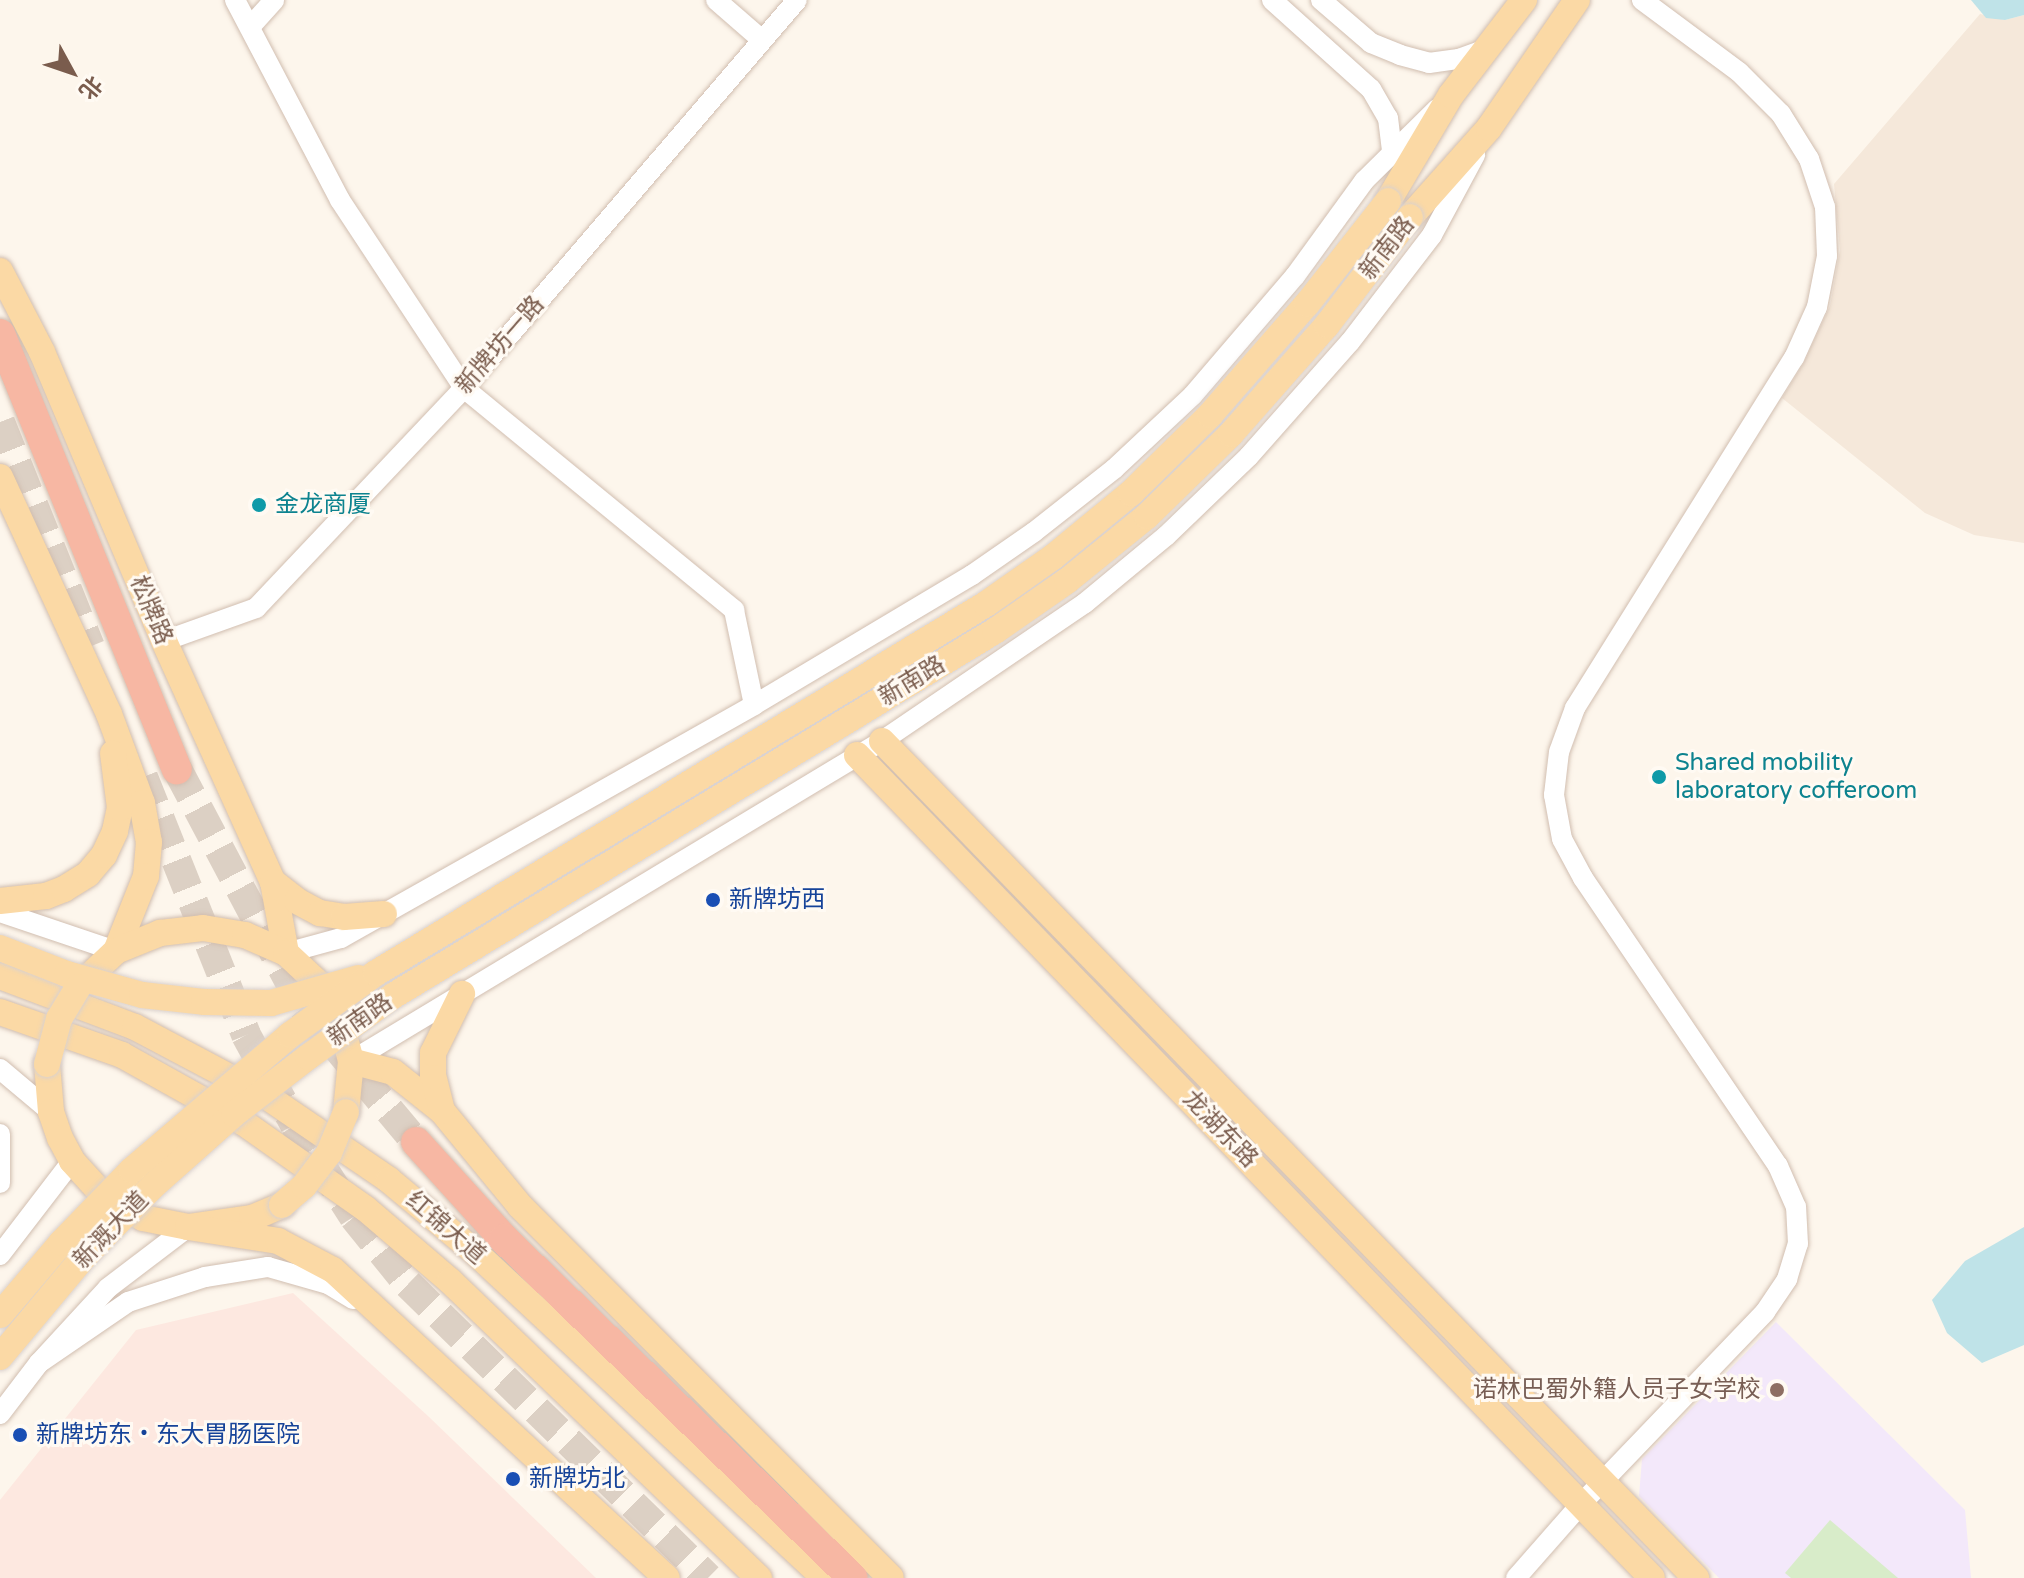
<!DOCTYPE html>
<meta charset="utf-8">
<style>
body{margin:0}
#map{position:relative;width:2024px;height:1578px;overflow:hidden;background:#fdf6ec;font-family:"Varela Round","Noto Sans SC",sans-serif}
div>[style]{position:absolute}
.residential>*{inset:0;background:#f5e8da}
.commercial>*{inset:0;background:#fde8e0}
.education>*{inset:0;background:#f3e8fa}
.green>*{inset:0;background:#d8ecc9}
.water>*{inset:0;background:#bfe3e8}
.highway-tunnel>*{height:30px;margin-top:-15px;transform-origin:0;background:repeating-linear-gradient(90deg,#dcd0c4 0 30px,transparent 0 45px)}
.roads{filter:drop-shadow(0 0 2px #d1beb0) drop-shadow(0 0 2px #d1beb0)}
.minor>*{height:20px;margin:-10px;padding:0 10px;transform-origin:10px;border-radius:10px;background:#fff}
.major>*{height:26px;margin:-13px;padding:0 13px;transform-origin:13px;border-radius:13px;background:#fbd9a5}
.highway>*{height:30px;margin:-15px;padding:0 15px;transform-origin:15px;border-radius:15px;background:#f7b7a3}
.bridges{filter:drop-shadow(0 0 2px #dad1cd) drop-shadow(0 0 2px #dad1cd)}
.major-bridge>*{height:26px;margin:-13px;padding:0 13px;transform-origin:13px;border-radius:13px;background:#fbd9a5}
.dots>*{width:22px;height:22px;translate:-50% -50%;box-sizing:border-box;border:4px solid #fffaf3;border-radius:50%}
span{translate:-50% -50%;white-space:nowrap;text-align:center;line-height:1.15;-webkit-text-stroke:6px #fffaf3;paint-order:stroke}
.street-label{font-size:24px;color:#7a5c4d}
.culture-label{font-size:24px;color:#0d838f}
.left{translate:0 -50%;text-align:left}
.transit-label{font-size:24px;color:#164399}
.education-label{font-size:24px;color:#785e54}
.right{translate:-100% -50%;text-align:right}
.north{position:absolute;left:32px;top:32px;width:80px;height:80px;-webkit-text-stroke:6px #fffaf3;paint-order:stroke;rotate:130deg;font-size:22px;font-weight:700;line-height:32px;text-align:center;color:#7a5c4d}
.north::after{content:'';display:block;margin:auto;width:28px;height:36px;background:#7a5c4d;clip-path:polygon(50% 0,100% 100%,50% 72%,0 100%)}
</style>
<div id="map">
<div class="residential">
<i style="clip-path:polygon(1980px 14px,2005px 20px,2024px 15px,2024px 543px,1974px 535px,1925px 513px,1782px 398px,1803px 364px,1830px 306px,1840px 250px,1834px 184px)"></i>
</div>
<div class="commercial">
<i style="clip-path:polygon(293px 1293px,428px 1416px,596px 1578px,0 1578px,0 1500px,136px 1330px)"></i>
</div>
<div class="education">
<i style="clip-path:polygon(1776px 1322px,1965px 1510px,1971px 1578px,1719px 1578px,1639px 1496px,1642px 1459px)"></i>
</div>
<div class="green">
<i style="clip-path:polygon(1830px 1520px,1898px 1578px,1791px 1578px,1785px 1573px)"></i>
</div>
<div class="water">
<i style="clip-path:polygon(1971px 0,2024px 0,2024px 15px,2005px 20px,1986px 18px)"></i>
<i style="clip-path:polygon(2024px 1227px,2024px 1345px,1982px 1363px,1947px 1333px,1932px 1300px,1965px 1261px)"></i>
</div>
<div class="highway-tunnel">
<i style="left:0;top:422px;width:242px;rotate:68.2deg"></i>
<i style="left:177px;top:769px;width:269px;rotate:62.1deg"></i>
<i style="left:303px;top:1007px;width:176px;rotate:50.1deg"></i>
<i style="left:143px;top:777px;width:278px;rotate:68.2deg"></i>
<i style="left:246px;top:1035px;width:102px;rotate:61.4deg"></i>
<i style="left:295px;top:1125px;width:109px;rotate:57.3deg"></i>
<i style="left:354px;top:1217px;width:86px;rotate:51.1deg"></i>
<i style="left:408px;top:1284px;width:420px;rotate:44.4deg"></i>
</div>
<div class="roads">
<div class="minor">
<i style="left:235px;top:0;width:226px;rotate:62.3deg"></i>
<i style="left:340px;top:200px;width:225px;rotate:56.6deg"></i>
<i style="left:464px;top:388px;width:350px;rotate:39.4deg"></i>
<i style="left:734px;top:610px;width:97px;rotate:78.1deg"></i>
<i style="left:716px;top:0;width:61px;rotate:41deg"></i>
<i style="left:1272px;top:0;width:133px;rotate:42deg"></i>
<i style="left:1371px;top:89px;width:34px;rotate:60deg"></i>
<i style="left:1388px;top:118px;width:31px;rotate:83deg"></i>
<i style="left:1321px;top:0;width:66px;rotate:40.7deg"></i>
<i style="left:1371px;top:43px;width:31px;rotate:22deg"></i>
<i style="left:1400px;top:55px;width:30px;rotate:15deg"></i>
<i style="left:1429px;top:63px;width:30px;rotate:-8deg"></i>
<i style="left:1459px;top:59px;width:30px;rotate:-20deg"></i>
<i style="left:250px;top:27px;width:36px;rotate:-48deg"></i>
<i style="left:164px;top:641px;width:98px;rotate:-19.7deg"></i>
<i style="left:256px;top:608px;width:303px;rotate:-46.6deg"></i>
<i style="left:464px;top:388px;width:511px;rotate:-49.36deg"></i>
<i style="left:0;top:912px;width:122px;rotate:18.6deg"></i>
<i style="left:286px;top:953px;width:57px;rotate:-15.3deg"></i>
<i style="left:341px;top:938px;width:474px;rotate:-29.4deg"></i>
<i style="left:754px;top:705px;width:254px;rotate:-30.8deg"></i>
<i style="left:972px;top:575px;width:75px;rotate:-34.7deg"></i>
<i style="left:1034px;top:532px;width:102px;rotate:-38.2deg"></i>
<i style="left:1114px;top:469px;width:108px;rotate:-43.1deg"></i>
<i style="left:1193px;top:395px;width:157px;rotate:-49.4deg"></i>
<i style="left:1295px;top:276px;width:117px;rotate:-54deg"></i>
<i style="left:1364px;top:181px;width:103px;rotate:-44.6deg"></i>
<i style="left:351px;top:1061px;width:620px;rotate:-31.07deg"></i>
<i style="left:882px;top:741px;width:245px;rotate:-34.2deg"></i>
<i style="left:1085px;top:603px;width:105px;rotate:-39.6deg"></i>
<i style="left:1166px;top:536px;width:115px;rotate:-43.9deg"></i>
<i style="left:1249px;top:456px;width:152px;rotate:-48.5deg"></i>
<i style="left:1350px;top:342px;width:135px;rotate:-52.5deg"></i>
<i style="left:1432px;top:235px;width:91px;rotate:-61.7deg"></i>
<i style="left:0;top:1069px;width:67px;rotate:40.1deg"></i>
<i style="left:0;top:1134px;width:49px;rotate:90deg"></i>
<i style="left:0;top:1255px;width:118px;rotate:-52.5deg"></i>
<i style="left:39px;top:1363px;width:108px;rotate:-34.4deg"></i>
<i style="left:128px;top:1302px;width:81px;rotate:-18deg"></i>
<i style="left:205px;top:1277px;width:64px;rotate:-9deg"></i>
<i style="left:268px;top:1267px;width:62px;rotate:15.8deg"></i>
<i style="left:328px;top:1284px;width:29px;rotate:31deg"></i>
<i style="left:0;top:1414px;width:64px;rotate:-52.6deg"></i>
<i style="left:39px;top:1363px;width:102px;rotate:-47.4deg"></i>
<i style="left:108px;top:1288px;width:101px;rotate:-37.3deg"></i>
<i style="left:1516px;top:1578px;width:98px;rotate:-48.7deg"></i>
<i style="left:1581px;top:1504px;width:266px;rotate:-46.2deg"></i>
<i style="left:1765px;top:1312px;width:40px;rotate:-56deg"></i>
<i style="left:1787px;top:1279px;width:37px;rotate:-73deg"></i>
<i style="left:1798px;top:1244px;width:37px;rotate:-93deg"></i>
<i style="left:1796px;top:1207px;width:45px;rotate:-113.7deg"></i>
<i style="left:1778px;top:1166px;width:348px;rotate:-124.1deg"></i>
<i style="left:1583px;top:878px;width:44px;rotate:-118.3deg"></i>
<i style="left:1562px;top:839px;width:45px;rotate:-100.3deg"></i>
<i style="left:1554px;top:795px;width:43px;rotate:-83.4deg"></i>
<i style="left:1559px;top:752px;width:47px;rotate:-70deg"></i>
<i style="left:1575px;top:708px;width:413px;rotate:-58deg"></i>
<i style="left:1794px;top:358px;width:56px;rotate:-65.7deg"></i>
<i style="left:1817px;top:307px;width:52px;rotate:-78.9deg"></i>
<i style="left:1827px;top:256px;width:49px;rotate:-92.3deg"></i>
<i style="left:1825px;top:207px;width:51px;rotate:-108.4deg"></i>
<i style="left:1809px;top:159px;width:53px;rotate:-121.9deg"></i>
<i style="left:1781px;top:114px;width:59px;rotate:-135deg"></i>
<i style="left:1739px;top:72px;width:121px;rotate:-143.4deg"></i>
</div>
<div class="major">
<i style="left:1388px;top:201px;width:123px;rotate:-59.3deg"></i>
<i style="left:1451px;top:95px;width:120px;rotate:-52.5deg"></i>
<i style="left:1410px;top:217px;width:119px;rotate:-48.4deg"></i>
<i style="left:1489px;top:128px;width:155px;rotate:-55.5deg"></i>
<i style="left:0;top:271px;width:91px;rotate:62.6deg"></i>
<i style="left:42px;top:352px;width:314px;rotate:67.1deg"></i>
<i style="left:164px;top:641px;width:265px;rotate:65.7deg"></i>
<i style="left:273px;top:882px;width:72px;rotate:79.6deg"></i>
<i style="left:0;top:477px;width:261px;rotate:65.3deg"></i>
<i style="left:109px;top:714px;width:95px;rotate:69.7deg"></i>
<i style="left:142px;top:803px;width:40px;rotate:80deg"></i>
<i style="left:149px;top:842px;width:34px;rotate:95deg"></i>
<i style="left:146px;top:876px;width:81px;rotate:111.8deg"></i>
<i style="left:882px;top:741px;width:1168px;rotate:45.8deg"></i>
<i style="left:857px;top:755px;width:1144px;rotate:45.99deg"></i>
<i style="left:273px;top:882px;width:31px;rotate:38deg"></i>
<i style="left:297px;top:901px;width:26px;rotate:28deg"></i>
<i style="left:320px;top:913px;width:24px;rotate:9deg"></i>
<i style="left:344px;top:917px;width:40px;rotate:-4.3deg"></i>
<i style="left:0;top:901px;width:46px;rotate:-6.2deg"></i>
<i style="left:46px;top:896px;width:19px;rotate:-21deg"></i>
<i style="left:64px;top:889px;width:28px;rotate:-32deg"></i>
<i style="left:88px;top:874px;width:25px;rotate:-50deg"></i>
<i style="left:104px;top:855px;width:26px;rotate:-65deg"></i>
<i style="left:115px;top:831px;width:24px;rotate:-78deg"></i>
<i style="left:120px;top:808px;width:55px;rotate:-97.3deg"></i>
<i style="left:0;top:976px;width:144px;rotate:20.7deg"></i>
<i style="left:135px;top:1027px;width:152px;rotate:27.9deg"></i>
<i style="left:269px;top:1098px;width:145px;rotate:34.3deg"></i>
<i style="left:389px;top:1180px;width:112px;rotate:39.9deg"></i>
<i style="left:475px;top:1252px;width:478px;rotate:43deg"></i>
<i style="left:78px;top:987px;width:52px;rotate:-43.5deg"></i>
<i style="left:116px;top:951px;width:48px;rotate:-22.2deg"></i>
<i style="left:160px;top:933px;width:43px;rotate:-6.6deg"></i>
<i style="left:203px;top:928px;width:43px;rotate:9.5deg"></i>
<i style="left:245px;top:935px;width:45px;rotate:23.7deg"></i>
<i style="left:286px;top:953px;width:42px;rotate:43.1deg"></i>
<i style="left:317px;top:982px;width:37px;rotate:55deg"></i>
<i style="left:338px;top:1012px;width:51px;rotate:75.1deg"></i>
<i style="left:351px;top:1061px;width:51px;rotate:95.6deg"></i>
<i style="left:0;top:1012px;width:129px;rotate:19.4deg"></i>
<i style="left:122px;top:1055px;width:140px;rotate:29.1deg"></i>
<i style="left:244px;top:1123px;width:149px;rotate:35.2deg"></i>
<i style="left:366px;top:1209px;width:111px;rotate:40.6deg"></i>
<i style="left:450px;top:1281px;width:429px;rotate:43.9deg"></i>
<i style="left:351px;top:1061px;width:43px;rotate:14.7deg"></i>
<i style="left:393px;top:1072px;width:63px;rotate:38.5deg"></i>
<i style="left:442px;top:1111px;width:123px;rotate:50.6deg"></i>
<i style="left:520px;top:1206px;width:525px;rotate:45.08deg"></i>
<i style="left:47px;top:1064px;width:48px;rotate:85.2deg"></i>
<i style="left:51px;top:1112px;width:28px;rotate:71deg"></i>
<i style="left:60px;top:1138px;width:26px;rotate:62deg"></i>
<i style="left:72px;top:1161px;width:46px;rotate:47.6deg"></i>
<i style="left:103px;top:1195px;width:46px;rotate:29.9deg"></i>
<i style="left:143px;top:1218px;width:46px;rotate:11.3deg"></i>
<i style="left:188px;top:1227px;width:65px;rotate:-8deg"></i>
<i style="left:252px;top:1218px;width:33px;rotate:-23deg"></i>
<i style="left:442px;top:1111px;width:36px;rotate:-104deg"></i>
<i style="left:433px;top:1076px;width:23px;rotate:-90deg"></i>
<i style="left:433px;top:1053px;width:66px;rotate:-63.8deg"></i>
<i style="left:188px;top:1227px;width:91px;rotate:8.8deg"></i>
<i style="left:278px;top:1241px;width:62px;rotate:27.8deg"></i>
<i style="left:333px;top:1270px;width:454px;rotate:42.7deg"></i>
</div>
<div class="highway">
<i style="left:0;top:334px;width:470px;rotate:67.9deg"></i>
<i style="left:416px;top:1142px;width:131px;rotate:47.8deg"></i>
<i style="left:504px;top:1239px;width:486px;rotate:44.2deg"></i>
</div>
</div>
<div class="bridges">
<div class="major-bridge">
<i style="left:0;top:948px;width:72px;rotate:21.2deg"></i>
<i style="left:67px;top:974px;width:78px;rotate:15.6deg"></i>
<i style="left:142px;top:995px;width:62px;rotate:6.4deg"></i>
<i style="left:204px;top:1002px;width:67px;rotate:0.9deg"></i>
<i style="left:271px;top:1003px;width:91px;rotate:-16deg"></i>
<i style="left:47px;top:1064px;width:47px;rotate:-75.1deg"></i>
<i style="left:59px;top:1019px;width:37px;rotate:-59deg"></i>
<i style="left:282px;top:1205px;width:29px;rotate:-41deg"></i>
<i style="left:304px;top:1186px;width:41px;rotate:-52.9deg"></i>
<i style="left:329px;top:1153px;width:44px;rotate:-67.5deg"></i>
<i style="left:0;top:1315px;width:94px;rotate:-49.7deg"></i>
<i style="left:61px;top:1243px;width:102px;rotate:-45.8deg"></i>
<i style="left:132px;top:1170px;width:208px;rotate:-40.5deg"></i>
<i style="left:290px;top:1035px;width:106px;rotate:-35.8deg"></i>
<i style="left:376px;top:973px;width:713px;rotate:-31.17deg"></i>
<i style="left:986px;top:604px;width:82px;rotate:-35deg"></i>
<i style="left:1053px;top:557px;width:101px;rotate:-39.4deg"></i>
<i style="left:1131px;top:493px;width:111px;rotate:-44.6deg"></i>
<i style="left:1210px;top:415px;width:147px;rotate:-48.9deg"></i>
<i style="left:1307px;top:304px;width:131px;rotate:-51.8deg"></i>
<i style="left:0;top:1357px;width:126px;rotate:-50.1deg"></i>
<i style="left:81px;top:1260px;width:103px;rotate:-45.8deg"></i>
<i style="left:153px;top:1186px;width:108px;rotate:-41.6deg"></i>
<i style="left:234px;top:1114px;width:93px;rotate:-37.6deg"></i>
<i style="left:308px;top:1057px;width:105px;rotate:-35.7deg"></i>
<i style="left:393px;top:996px;width:704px;rotate:-31.23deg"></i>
<i style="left:995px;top:631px;width:88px;rotate:-34.8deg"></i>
<i style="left:1067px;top:581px;width:103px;rotate:-39.1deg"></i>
<i style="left:1147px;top:516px;width:117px;rotate:-44.3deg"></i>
<i style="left:1231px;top:434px;width:145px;rotate:-48.6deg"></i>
<i style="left:1327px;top:325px;width:136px;rotate:-52.5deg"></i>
</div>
</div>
<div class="dots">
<i style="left:259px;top:505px;background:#0f9aa8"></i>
<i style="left:1659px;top:777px;background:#0f9aa8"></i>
<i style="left:713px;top:900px;background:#1a4fb4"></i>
<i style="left:1777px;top:1390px;background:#8d6e63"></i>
<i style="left:20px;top:1435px;background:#1a4fb4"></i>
<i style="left:513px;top:1479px;background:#1a4fb4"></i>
</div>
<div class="street-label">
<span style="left:1387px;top:248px;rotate:-52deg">新南路</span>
<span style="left:500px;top:345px;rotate:-49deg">新牌坊一路</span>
<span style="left:151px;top:610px;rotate:67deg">松牌路</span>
<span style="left:912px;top:681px;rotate:-31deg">新南路</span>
<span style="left:360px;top:1020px;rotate:-35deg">新南路</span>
<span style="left:1220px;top:1129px;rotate:46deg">龙湖东路</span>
<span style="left:446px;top:1228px;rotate:41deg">红锦大道</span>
<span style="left:111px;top:1230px;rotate:-46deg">新溉大道</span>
</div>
<div class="culture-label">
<span class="left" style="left:275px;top:505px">金龙商厦</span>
<span class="left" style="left:1675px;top:777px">Shared mobility<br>laboratory cofferoom</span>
</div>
<div class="transit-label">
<span class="left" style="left:729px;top:900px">新牌坊西</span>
<span class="left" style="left:36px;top:1435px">新牌坊东‧东大胃肠医院</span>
<span class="left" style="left:529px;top:1479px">新牌坊北</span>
</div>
<div class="education-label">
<span class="right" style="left:1761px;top:1390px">诺林巴蜀外籍人员子女学校</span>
</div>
<div class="north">北</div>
</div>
